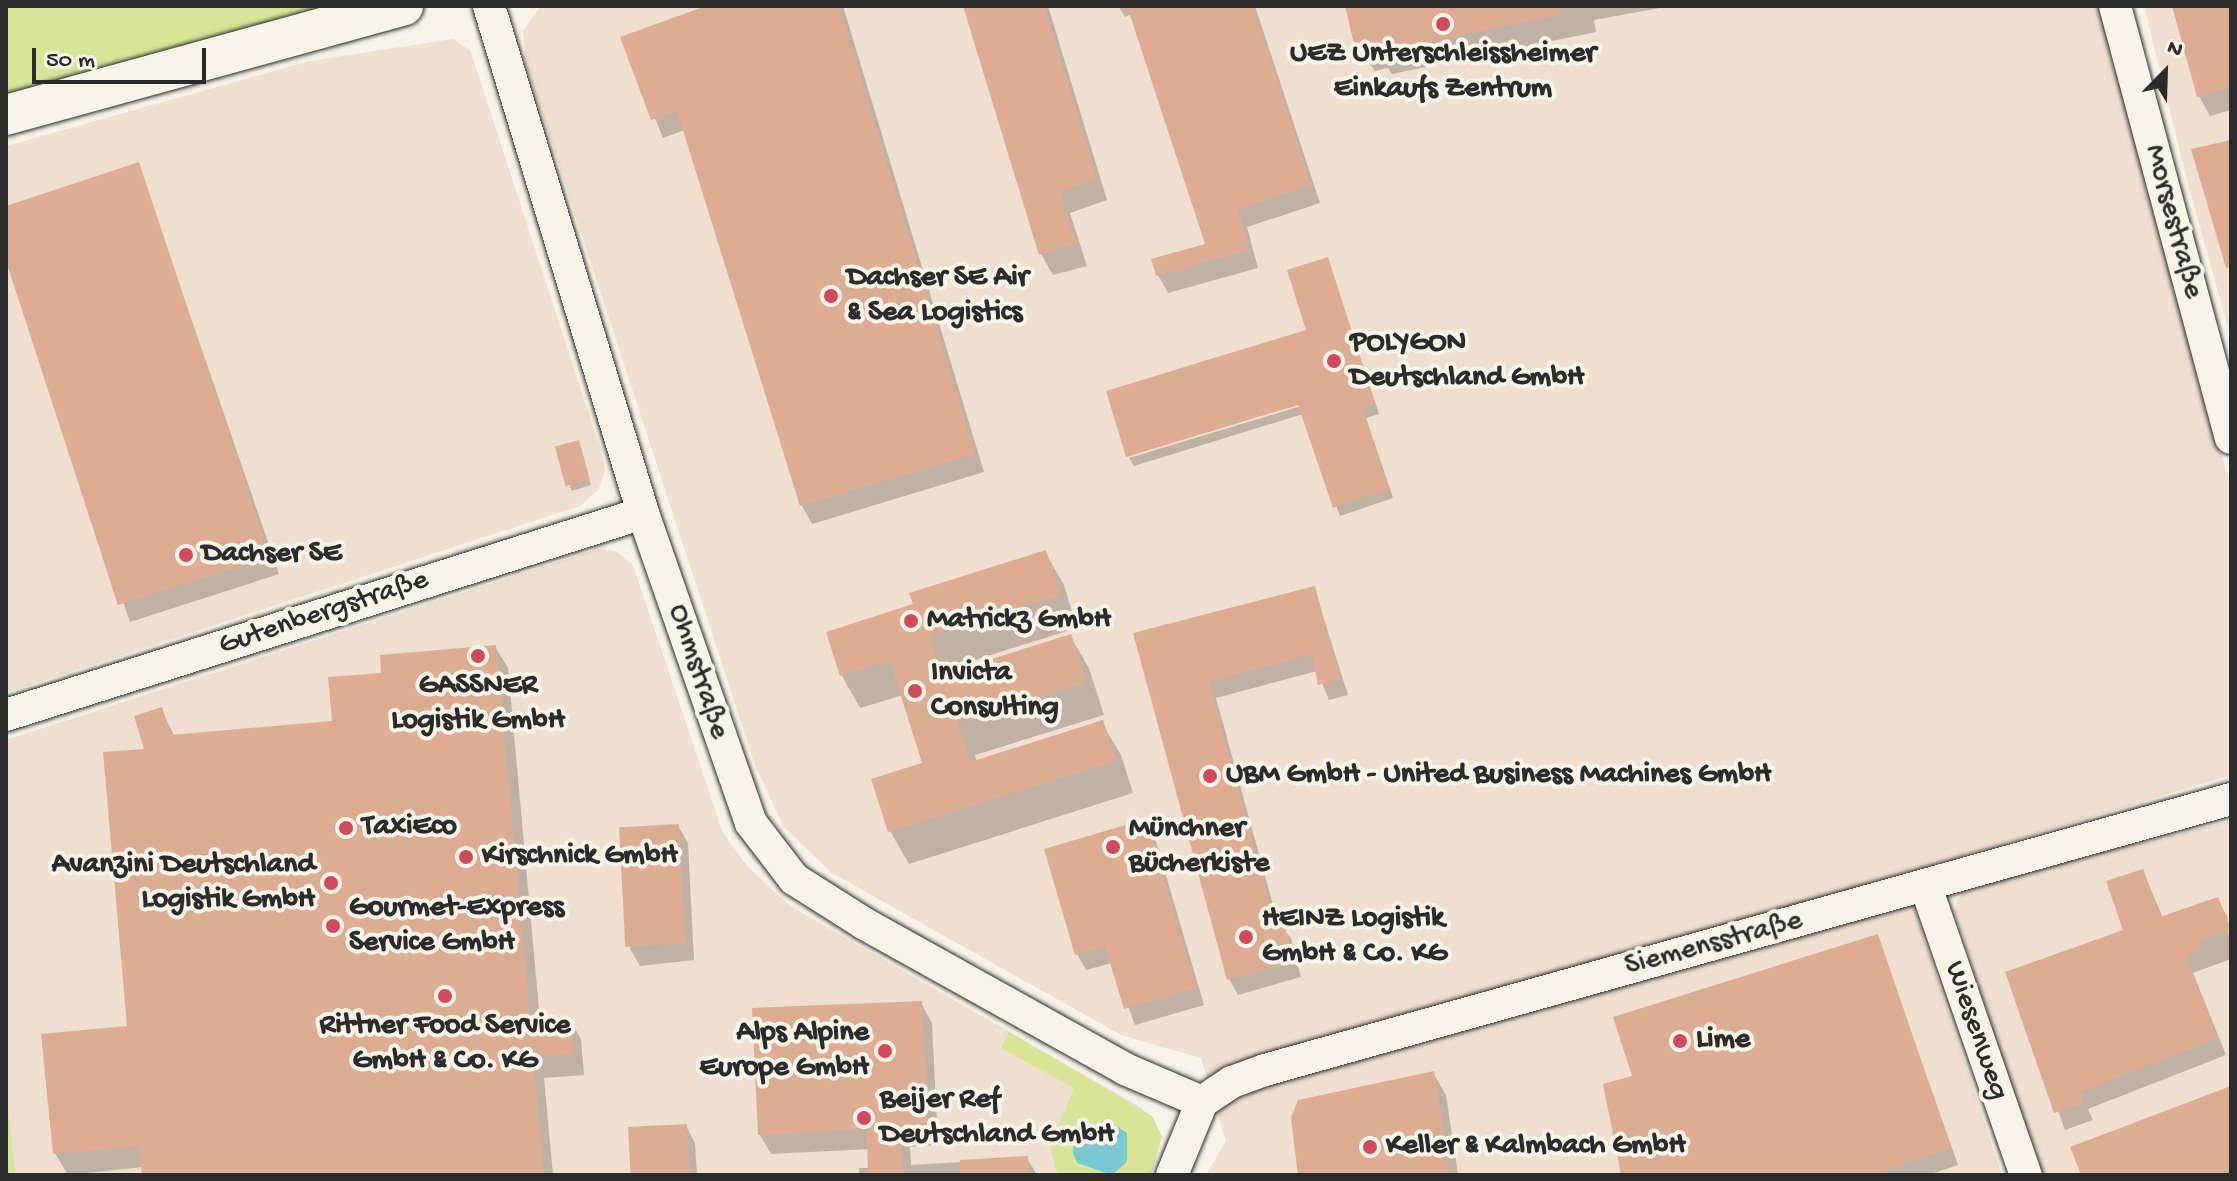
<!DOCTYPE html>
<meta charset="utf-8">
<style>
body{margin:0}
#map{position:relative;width:2237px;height:1181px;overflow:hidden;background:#f7f3e8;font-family:"Gochi Hand",sans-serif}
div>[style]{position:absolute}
.built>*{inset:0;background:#f0dece}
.green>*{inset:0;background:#d8e597}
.water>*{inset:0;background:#79cad1}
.shadow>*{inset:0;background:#0003}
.building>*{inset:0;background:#dead91;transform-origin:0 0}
.roads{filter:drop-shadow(0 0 2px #2b2b2b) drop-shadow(0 0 2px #2b2b2b)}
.minor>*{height:32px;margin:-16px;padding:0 16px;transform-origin:16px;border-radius:16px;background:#f7f3e8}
.major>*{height:40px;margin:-20px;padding:0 20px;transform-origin:20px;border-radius:20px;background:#f7f3e8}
.dots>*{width:22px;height:22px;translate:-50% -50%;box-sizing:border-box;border:4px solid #f7f3e8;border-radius:50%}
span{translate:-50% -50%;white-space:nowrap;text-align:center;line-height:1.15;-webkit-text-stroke:8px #f7f3e8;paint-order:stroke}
.poi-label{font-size:30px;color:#2b2b2b;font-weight:700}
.left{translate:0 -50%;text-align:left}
.right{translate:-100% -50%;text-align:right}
.street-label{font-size:30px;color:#2b2b2b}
.frame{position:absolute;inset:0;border:8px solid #2b2b2b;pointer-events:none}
.north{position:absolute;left:2125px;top:32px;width:80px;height:80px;-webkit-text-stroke:6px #f7f3e8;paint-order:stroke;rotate:23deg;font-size:22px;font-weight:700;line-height:32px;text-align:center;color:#2b2b2b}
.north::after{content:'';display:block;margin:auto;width:28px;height:36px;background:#2b2b2b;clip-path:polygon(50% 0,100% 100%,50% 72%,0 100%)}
.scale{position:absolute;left:32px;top:48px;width:174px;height:36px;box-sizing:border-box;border:4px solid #2b2b2b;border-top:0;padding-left:10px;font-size:24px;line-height:28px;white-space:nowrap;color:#2b2b2b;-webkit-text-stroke:6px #f7f3e8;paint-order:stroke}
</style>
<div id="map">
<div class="built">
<i style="clip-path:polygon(541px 6px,2101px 6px,2231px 489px,2231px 775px,1903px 874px,2002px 1175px,1206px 1175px,1226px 1141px,1201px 1058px,1121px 1035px,832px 873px,783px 826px,755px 765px,526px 64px,523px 31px)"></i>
<i style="clip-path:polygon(2144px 6px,2231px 6px,2231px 339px,2185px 172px)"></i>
<i style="clip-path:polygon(453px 39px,470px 50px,603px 457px,605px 472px,598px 490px,580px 506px,6px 693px,6px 146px,310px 61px)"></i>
<i style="clip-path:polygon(598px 549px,616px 551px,633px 565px,722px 831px,747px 866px,790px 906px,1142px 1108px,1162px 1136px,1151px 1175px,16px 1175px,6px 1089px,6px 740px)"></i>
<i style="clip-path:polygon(2231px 821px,2231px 1175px,2041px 1175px,1954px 911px,1963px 886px)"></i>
</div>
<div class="green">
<i style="clip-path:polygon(6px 6px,339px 6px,6px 101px)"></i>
<i style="clip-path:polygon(1009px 1032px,1152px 1116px,1162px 1136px,1151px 1175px,1058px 1175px,1050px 1147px,1074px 1088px,1001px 1048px)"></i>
<i style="clip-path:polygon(6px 1089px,16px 1175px,6px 1175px)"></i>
</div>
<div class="water">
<i style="clip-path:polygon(1106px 1119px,1127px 1133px,1127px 1162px,1112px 1175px,1077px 1163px,1073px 1153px,1074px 1138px)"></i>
</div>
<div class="shadow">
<i style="clip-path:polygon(722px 6px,843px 6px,984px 472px,812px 524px,802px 506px,685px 130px,663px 138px,623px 38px)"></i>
<i style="clip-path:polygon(965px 6px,1048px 6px,1107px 200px,1070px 213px,1087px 266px,1053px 275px,1041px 254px)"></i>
<i style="clip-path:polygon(1118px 6px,1255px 6px,1320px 203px,1247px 227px,1258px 268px,1168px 293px,1158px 275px,1208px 245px,1132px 14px,1125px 17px)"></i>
<i style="clip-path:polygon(1347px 6px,1671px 6px,1594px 20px,1596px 32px,1392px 74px,1388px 68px,1375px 71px,1369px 63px,1355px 40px)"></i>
<i style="clip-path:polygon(2174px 6px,2231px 6px,2231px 110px,2210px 116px,2199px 96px)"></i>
<i style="clip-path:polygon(138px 164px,279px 574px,130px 622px,6px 254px,6px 208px)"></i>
<i style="clip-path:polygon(1328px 259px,1379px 414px,1366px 418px,1393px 498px,1340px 516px,1303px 414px,1134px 466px,1129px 458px,1308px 404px,1309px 331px)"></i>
<i style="clip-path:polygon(581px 447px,591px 485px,572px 491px,570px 487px)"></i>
<i style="clip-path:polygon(1045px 552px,1064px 585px,1077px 628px,946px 669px,948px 675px,1070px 636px,1089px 668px,1104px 715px,975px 755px,977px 762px,1102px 723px,1121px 755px,1133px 793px,909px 864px,890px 831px,925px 765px,903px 695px,860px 708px,842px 676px,828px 633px,915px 606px)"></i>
<i style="clip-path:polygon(1314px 588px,1348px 695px,1329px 700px,1317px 671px,1216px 698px,1278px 923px,1291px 938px,1301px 977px,1238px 995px,1229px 979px,1135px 634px)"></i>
<i style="clip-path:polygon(495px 647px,508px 668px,540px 1020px,569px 1018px,581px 1039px,584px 1075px,544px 1078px,553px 1175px,144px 1175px,143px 1167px,68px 1175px,55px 1153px,129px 1028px,147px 751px,161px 709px,175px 737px,334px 723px,383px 675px)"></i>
<i style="clip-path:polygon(1146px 821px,1155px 838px,1204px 1005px,1135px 1025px,1112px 963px,1086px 970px,1077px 954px)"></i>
<i style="clip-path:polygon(678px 826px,688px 843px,694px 960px,640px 966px,630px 949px)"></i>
<i style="clip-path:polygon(2143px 871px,2163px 918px,2217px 899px,2227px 916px,2231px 959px,2193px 973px,2226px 1055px,2088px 1109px,2093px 1120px,2065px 1130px,2008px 973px,2126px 931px)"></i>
<i style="clip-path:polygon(1877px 936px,1958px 1165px,1928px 1175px,1623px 1175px,1635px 1078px)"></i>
<i style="clip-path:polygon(921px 1003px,932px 1023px,938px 1145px,910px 1147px,911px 1165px,1027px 1158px,1037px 1175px,859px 1175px,859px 1168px,870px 1168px,870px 1149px,771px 1154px,760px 1135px)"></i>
<i style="clip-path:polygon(1433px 1073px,1446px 1095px,1458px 1175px,1300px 1175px)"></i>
<i style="clip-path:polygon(686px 1126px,695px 1143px,697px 1175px,634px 1175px)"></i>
</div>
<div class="building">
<i style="clip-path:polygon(706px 6px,839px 6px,975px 454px,800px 506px,677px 111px,651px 120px,620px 37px)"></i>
<i style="clip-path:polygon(963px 6px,1044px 6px,1097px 179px,1060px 191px,1076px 244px,1039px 255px)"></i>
<i style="clip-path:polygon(1127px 6px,1253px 6px,1311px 185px,1238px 209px,1249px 250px,1156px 276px,1151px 259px,1205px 244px)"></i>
<i style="clip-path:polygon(1345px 6px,1560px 6px,1560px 15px,1377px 52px,1375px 46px,1360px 50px,1353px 40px)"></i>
<i style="clip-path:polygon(2172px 6px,2231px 6px,2231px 87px,2197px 97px)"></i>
<i style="clip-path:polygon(2231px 140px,2231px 267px,2226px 268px,2191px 149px)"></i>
<i style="clip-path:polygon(139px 162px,270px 557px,118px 605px,6px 261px,6px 206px)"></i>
<i style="clip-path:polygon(1328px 257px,1375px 404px,1362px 408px,1389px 489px,1333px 508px,1298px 405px,1126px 457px,1106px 391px,1306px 330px,1287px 270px)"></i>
<i style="left:579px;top:440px;width:41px;height:25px;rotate:75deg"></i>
<i style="clip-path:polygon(1046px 550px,1060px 595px,929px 636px,941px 675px,1071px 634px,1087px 682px,958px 723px,970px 762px,1103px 720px,1116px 761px,888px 832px,871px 779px,922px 763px,890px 661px,840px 676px,826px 632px,913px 604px,909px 593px)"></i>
<i style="clip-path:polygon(1315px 586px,1340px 679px,1318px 685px,1312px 654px,1209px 682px,1274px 922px,1283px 920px,1294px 961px,1227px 980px,1133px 633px)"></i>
<i style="clip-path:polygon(496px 645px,530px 1018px,570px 1016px,573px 1054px,533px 1056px,544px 1175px,142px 1175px,139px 1146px,53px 1154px,41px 1034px,127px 1026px,103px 752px,144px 749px,134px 716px,162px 707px,171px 735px,332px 721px,328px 677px,381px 673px,380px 655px)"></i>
<i style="clip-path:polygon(1146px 819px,1196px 988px,1124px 1009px,1105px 946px,1075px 955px,1044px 849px)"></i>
<i style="left:679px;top:824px;width:120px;height:60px;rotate:87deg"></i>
<i style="clip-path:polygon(2143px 869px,2160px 917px,2218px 897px,2231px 929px,2199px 941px,2202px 950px,2185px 956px,2218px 1038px,2080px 1092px,2084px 1103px,2054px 1113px,2005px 972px,2123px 930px,2106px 881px)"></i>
<i style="clip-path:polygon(1878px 934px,1951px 1148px,1871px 1175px,1621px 1175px,1603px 1084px,1632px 1076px,1613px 1017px)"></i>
<i style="clip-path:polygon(922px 1001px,928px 1126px,900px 1128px,903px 1175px,868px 1175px,867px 1129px,758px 1135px,752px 1008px)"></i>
<i style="clip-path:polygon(1434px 1071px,1450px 1175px,1298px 1175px,1291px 1118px,1298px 1100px)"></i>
<i style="clip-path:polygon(2231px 1086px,2231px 1175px,2081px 1175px,2070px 1147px)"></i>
<i style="left:687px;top:1124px;width:51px;height:59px;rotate:87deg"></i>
<i style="clip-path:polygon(1028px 1156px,1029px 1175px,961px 1175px,960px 1160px)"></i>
</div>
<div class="roads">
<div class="minor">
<i style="left:489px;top:6px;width:530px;rotate:73.1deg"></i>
<i style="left:643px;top:513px;width:328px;rotate:70.8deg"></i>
<i style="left:751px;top:823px;width:71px;rotate:52.5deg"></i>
<i style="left:794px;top:879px;width:84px;rotate:32.4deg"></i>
<i style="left:865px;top:924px;width:298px;rotate:29.1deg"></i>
<i style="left:1125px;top:1069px;width:84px;rotate:23.2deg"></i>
<i style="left:2115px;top:6px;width:447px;rotate:75deg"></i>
<i style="left:6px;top:715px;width:668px;rotate:-17.59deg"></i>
<i style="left:1926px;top:887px;width:305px;rotate:70.9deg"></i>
<i style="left:1202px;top:1102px;width:36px;rotate:-34deg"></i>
<i style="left:1232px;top:1082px;width:35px;rotate:-20deg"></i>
<i style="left:1265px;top:1070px;width:1003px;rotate:-15.67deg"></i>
<i style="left:1172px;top:1175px;width:79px;rotate:-67.7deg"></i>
</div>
<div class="major">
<i style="left:6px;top:115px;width:412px;rotate:-15.4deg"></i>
</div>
</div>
<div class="dots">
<i style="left:1443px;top:24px;background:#d1495b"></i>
<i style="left:831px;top:296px;background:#d1495b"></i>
<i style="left:1334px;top:361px;background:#d1495b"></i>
<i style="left:186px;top:555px;background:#d1495b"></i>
<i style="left:911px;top:621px;background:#d1495b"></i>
<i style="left:478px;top:656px;background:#d1495b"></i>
<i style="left:915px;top:691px;background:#d1495b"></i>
<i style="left:1210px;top:776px;background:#d1495b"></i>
<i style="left:346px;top:828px;background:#d1495b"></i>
<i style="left:1113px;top:847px;background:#d1495b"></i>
<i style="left:466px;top:857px;background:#d1495b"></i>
<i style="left:331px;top:883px;background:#d1495b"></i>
<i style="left:333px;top:926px;background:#d1495b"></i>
<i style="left:1246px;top:937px;background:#d1495b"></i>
<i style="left:445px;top:996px;background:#d1495b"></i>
<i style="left:1680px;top:1041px;background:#d1495b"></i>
<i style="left:885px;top:1051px;background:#d1495b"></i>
<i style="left:864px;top:1118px;background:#d1495b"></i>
<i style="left:1370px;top:1147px;background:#d1495b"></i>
</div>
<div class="poi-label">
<span style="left:1443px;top:72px">UEZ Unterschleissheimer<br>Einkaufs Zentrum</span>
<span class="left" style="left:847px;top:296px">Dachser SE Air<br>&amp; Sea Logistics</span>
<span class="left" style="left:1350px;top:361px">POLYGON<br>Deutschland GmbH</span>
<span class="left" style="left:202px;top:555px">Dachser SE</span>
<span class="left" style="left:927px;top:621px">Matrickz GmbH</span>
<span class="left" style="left:931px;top:691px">Invicta<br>Consulting</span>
<span style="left:478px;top:704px">GASSNER<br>Logistik GmbH</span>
<span class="left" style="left:1226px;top:776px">UBM GmbH - United Business Machines GmbH</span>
<span class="left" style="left:362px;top:828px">TaxiEco</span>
<span class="left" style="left:1129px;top:847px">Münchner<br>Bücherkiste</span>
<span class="left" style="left:482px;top:857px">Kirschnick GmbH</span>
<span class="right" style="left:315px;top:883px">Avanzini Deutschland<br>Logistik GmbH</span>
<span class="left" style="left:349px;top:926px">Gourmet-Express<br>Service GmbH</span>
<span class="left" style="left:1262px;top:937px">HEINZ Logistik<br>GmbH &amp; Co. KG</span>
<span style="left:445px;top:1044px">Rittner Food Service<br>GmbH &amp; Co. KG</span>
<span class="right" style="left:869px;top:1051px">Alps Alpine<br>Europe GmbH</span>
<span class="left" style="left:1696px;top:1041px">Lime</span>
<span class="left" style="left:880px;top:1118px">Beijer Ref<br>Deutschland GmbH</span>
<span class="left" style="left:1386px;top:1147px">Keller &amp; Kalmbach GmbH</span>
</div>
<div class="street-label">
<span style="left:2172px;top:222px;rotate:75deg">Morsestraße</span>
<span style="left:324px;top:614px;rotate:-18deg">Gutenbergstraße</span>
<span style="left:697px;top:672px;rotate:72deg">Ohmstraße</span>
<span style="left:1714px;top:945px;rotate:-15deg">Siemensstraße</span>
<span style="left:1975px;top:1031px;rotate:71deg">Wiesenweg</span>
</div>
<div class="frame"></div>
<div class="north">N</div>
<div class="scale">50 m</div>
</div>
